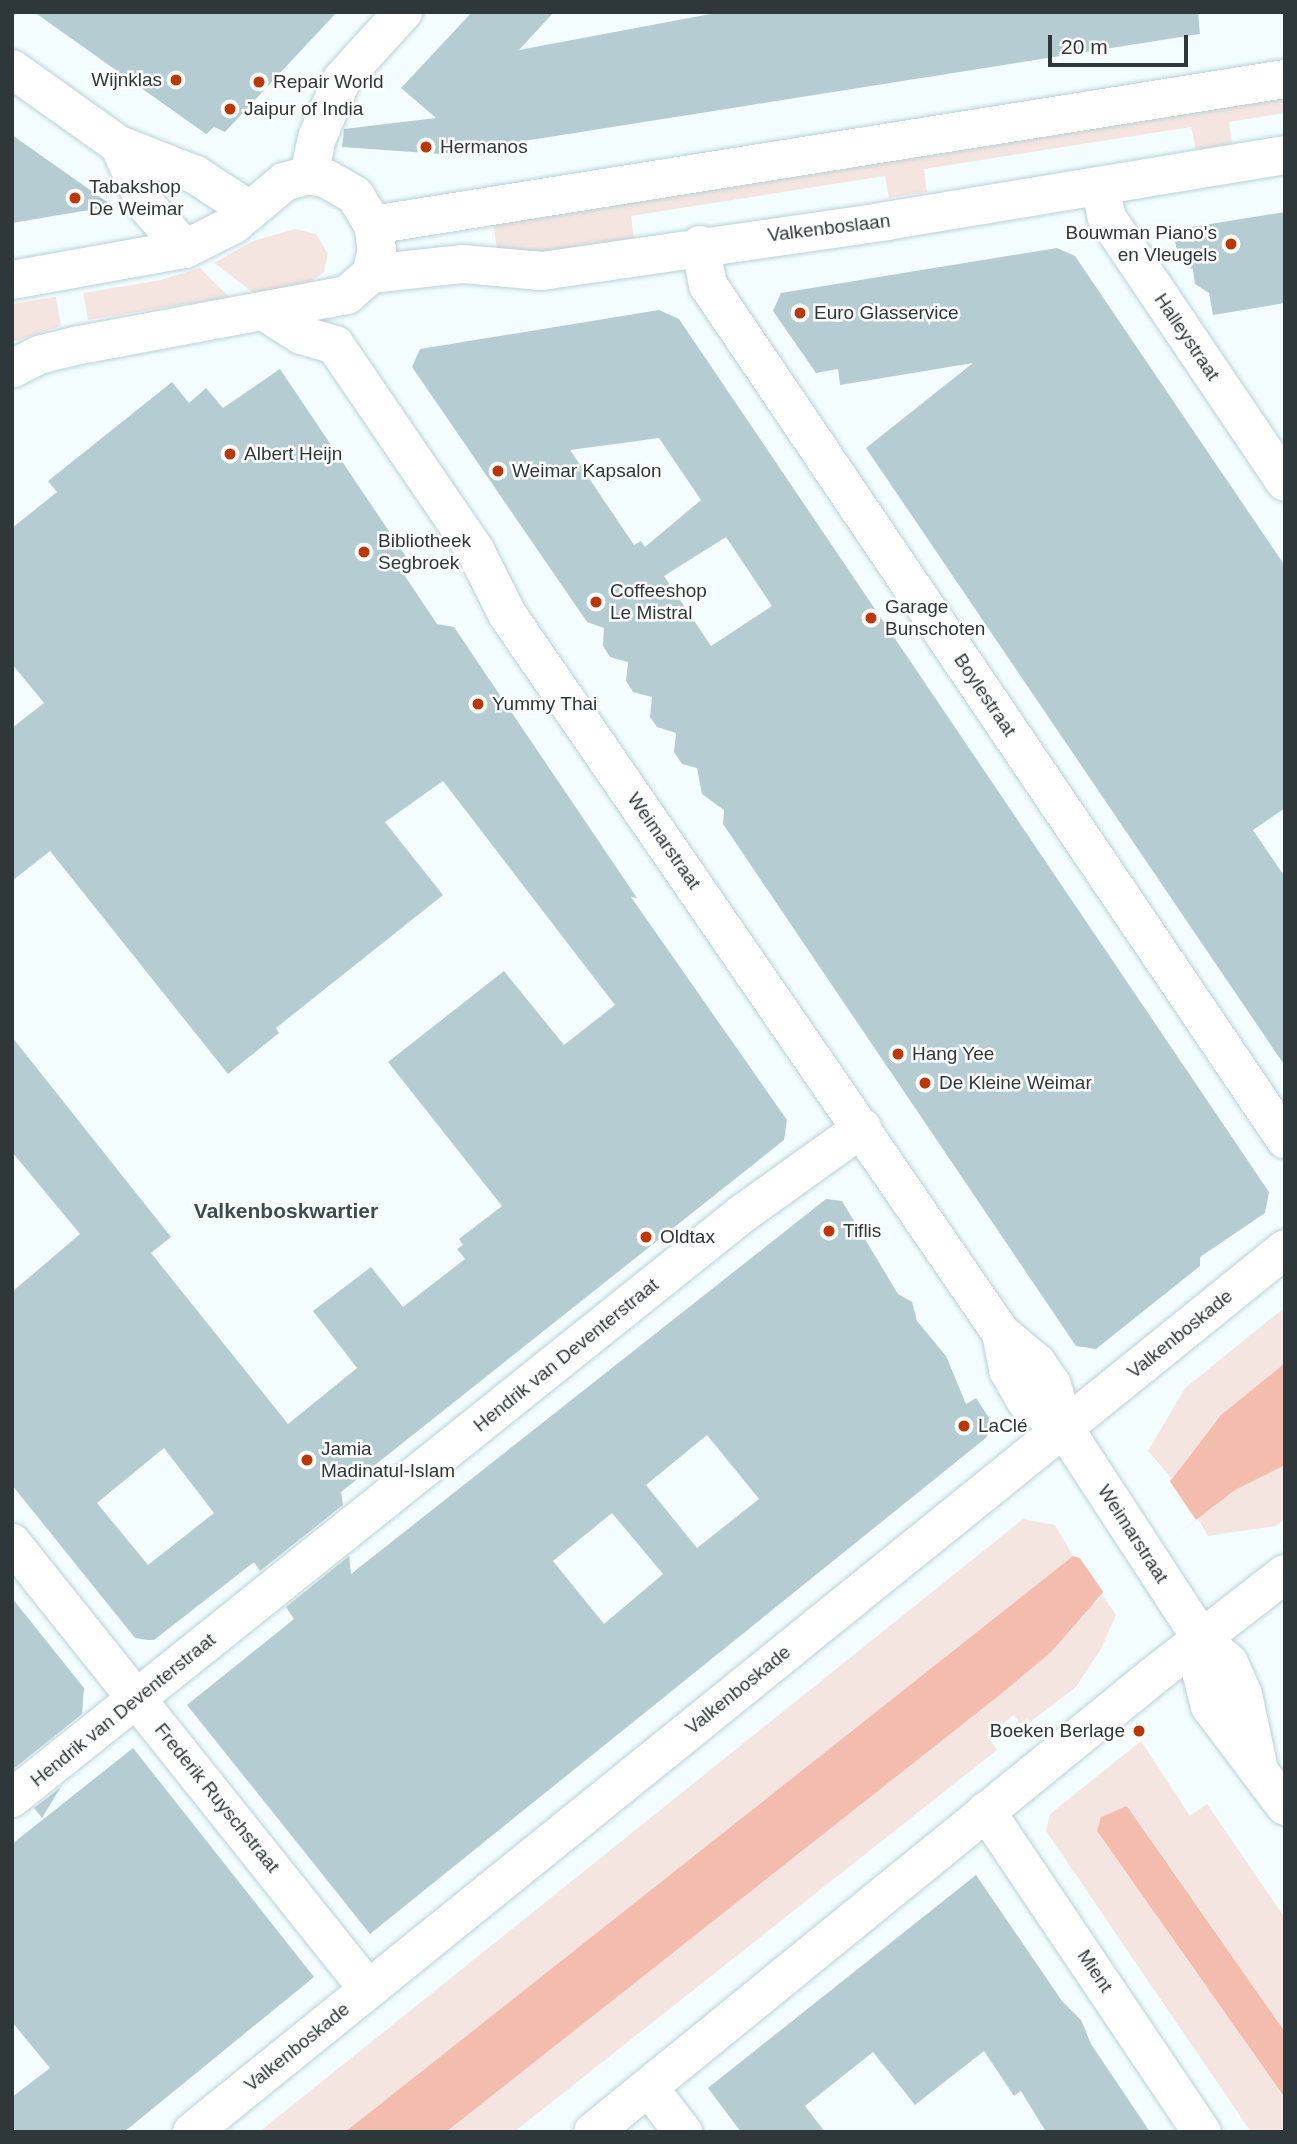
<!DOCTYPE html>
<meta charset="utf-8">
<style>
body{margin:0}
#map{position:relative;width:1297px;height:2144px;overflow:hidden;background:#f3fdff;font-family:Helvetica,sans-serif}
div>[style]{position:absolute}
.green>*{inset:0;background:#f5e5e1}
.water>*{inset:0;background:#f4bcac}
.pier>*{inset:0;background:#f3fdff}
.building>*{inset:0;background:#b5cdd2}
.roads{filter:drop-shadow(0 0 2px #b8d1d5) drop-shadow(0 0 2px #b8d1d5)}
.street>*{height:38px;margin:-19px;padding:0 19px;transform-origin:19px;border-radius:19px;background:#fff}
.secondary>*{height:38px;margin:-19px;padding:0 19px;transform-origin:19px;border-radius:19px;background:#fff}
.dots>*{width:19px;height:19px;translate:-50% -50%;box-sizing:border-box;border:4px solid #fff;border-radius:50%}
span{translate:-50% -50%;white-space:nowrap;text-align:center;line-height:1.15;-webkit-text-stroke:5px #fff;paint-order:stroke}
.poi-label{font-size:19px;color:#2e383a}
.right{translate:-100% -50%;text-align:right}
.left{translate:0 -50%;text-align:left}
.street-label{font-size:19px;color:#2e383a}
.neighbourhood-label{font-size:21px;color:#394e52;font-weight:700}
.frame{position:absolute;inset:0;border:14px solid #2e383a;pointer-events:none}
.scale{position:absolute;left:1048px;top:35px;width:140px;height:32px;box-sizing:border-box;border:4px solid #2e383a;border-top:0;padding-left:9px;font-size:21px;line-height:24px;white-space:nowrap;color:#2e383a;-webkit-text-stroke:5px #fff;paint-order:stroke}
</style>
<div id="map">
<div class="green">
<i style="clip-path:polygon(1285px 96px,1285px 113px,1229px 122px,1232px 144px,1196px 150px,1191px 127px,924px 169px,927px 192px,889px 198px,885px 176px,631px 216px,634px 239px,522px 255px,497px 249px,493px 223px)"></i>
<i style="clip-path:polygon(295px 229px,316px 234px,328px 254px,324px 272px,308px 284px,255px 294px,214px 263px,253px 241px)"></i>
<i style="clip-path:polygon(200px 268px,229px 297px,88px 320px,83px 293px,161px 280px)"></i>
<i style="clip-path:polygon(56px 297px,61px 326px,12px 342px,12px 304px)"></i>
<i style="clip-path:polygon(1285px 1307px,1285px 1363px,1221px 1415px,1172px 1479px,1148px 1451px,1185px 1388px)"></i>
<i style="clip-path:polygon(1285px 1465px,1285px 1519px,1276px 1526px,1208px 1536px,1197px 1517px,1235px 1490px)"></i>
<i style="clip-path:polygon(1023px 1519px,1055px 1525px,1073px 1556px,345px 2132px,259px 2132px)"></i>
<i style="clip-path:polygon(1103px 1596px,1116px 1615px,1101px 1649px,1076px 1687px,1030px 1722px,1027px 1719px,1020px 1724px,1014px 1715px,987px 1736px,997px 1750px,514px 2132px,446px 2132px,1006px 1690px,1051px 1652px,1083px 1611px)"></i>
<i style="clip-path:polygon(1141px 1741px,1190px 1816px,1207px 1804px,1285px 1918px,1285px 2032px,1128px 1806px,1097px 1831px,1285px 2098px,1285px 2132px,1251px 2132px,1046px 1831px,1050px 1814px)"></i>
</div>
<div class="water">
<i style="clip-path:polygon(1285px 1363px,1285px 1465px,1235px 1490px,1106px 1589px,1051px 1652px,1006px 1690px,446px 2132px,345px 2132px,1073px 1556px,1080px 1558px,1172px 1479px,1221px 1415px)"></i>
<i style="clip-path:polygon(1127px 1806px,1285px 2032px,1285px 2098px,1097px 1831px,1101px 1817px)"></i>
</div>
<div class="pier">
<i style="clip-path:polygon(1169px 1480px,1196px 1520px,1104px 1593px,1079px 1557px)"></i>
</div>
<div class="building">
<i style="clip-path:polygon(34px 12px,337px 12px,225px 132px,214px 127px,206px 134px)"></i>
<i style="clip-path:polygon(472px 12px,554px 12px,519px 50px,721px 12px,1198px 12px,1200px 34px,441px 154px,342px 147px,344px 129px,436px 118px,401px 88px)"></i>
<i style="clip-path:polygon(12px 135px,113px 206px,12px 223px)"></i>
<i style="clip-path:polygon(1285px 212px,1285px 303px,1213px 315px,1209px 293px,1195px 284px,1193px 270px,1178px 257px,1173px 230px)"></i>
<i style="clip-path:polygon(1057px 248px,1075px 256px,1285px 566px,1285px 808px,1253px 830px,1285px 877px,1285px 1066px,866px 448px,973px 363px,840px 385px,838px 369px,816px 373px,773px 311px,781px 293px)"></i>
<i style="clip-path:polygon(evenodd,659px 310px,679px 319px,1269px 1192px,1265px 1213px,1200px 1257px,1200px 1266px,1096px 1349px,1076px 1346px,723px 824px,724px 810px,702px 794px,697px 768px,682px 764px,674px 752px,676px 733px,657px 727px,650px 717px,652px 697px,633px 692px,626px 681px,628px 662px,610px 657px,603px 646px,604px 628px,587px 622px,412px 367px,420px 349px,659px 310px,659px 438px,701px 500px,645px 547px,641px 541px,634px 545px,570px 450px,659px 438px,659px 310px,726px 537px,772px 606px,711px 646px,664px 576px,726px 537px)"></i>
<i style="clip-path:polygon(evenodd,280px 369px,411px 564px,401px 570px,437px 624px,454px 627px,637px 898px,631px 897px,787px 1120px,784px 1140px,341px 1492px,343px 1505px,260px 1571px,254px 1562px,154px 1640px,147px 1640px,135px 1638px,12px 1485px,12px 1292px,80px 1234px,12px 1152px,12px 1037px,171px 1237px,151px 1253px,288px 1424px,357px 1368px,313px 1311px,371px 1267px,403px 1307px,465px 1259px,457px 1249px,463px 1245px,459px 1239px,502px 1206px,388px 1062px,504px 971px,564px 1045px,615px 1005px,443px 781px,385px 822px,443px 895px,276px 1028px,279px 1033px,228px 1074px,50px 851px,12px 881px,12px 728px,44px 703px,12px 664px,12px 528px,57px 492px,48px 481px,172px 382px,189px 403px,206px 388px,223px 408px,280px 369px,164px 1448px,214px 1513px,148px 1565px,97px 1503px,164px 1448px)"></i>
<i style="clip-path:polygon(evenodd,826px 1199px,842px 1201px,898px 1294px,912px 1302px,917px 1321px,946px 1356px,966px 1404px,976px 1398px,989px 1418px,987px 1437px,370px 1934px,187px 1705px,294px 1619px,286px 1607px,349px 1556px,351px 1574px,826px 1199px,707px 1435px,759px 1499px,697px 1548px,646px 1485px,707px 1435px,826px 1199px,612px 1513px,663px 1574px,604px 1624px,553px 1561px,612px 1513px)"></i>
<i style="clip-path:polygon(12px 1598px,84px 1688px,82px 1714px,12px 1770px)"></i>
<i style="clip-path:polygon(133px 1748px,314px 1977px,124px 2132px,12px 2132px,12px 2097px,50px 2068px,12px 2022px,12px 1844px)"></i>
<i style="clip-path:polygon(61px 1787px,42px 1818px,34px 1808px)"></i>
<i style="clip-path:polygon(976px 1875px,1062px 2001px,1081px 2020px,1091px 2044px,1150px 2132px,1046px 2132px,1021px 2091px,1014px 2096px,984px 2051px,915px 2105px,873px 2052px,805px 2106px,825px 2132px,741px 2132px,708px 2088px)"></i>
</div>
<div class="roads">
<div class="street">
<i style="left:12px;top:69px;width:131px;rotate:35.4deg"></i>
<i style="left:119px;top:145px;width:83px;rotate:21.3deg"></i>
<i style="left:196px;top:175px;width:64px;rotate:33.4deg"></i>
<i style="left:119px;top:145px;width:66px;rotate:65.8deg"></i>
<i style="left:146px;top:205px;width:59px;rotate:48.4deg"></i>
<i style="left:309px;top:175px;width:38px;rotate:-78deg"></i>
<i style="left:317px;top:138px;width:64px;rotate:-67deg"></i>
<i style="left:342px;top:79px;width:91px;rotate:-47.7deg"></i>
<i style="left:1100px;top:186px;width:33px;rotate:78deg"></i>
<i style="left:1107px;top:218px;width:318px;rotate:56deg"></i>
<i style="left:700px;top:245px;width:41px;rotate:78.7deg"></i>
<i style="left:708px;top:285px;width:1031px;rotate:55.96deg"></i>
<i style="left:267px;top:313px;width:40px;rotate:32.9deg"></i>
<i style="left:301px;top:335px;width:35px;rotate:16deg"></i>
<i style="left:335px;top:345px;width:248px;rotate:55.7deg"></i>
<i style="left:475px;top:550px;width:72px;rotate:63.4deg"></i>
<i style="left:507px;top:614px;width:872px;rotate:55.51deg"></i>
<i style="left:1001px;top:1333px;width:47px;rotate:39.8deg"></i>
<i style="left:1037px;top:1363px;width:27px;rotate:56deg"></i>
<i style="left:1052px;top:1385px;width:45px;rotate:74.4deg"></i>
<i style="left:1064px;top:1428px;width:253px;rotate:56.9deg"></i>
<i style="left:1202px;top:1640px;width:35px;rotate:40deg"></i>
<i style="left:1229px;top:1663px;width:34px;rotate:66deg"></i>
<i style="left:1243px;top:1694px;width:73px;rotate:78.1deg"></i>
<i style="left:1001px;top:1333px;width:38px;rotate:79deg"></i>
<i style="left:1008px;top:1370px;width:36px;rotate:60deg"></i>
<i style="left:1026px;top:1401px;width:47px;rotate:35.4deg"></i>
<i style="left:12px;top:1543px;width:571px;rotate:51.4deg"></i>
<i style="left:1202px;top:1640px;width:35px;rotate:90deg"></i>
<i style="left:1202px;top:1675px;width:32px;rotate:76deg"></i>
<i style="left:1210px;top:1706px;width:125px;rotate:53.1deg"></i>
<i style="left:12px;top:1798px;width:935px;rotate:-38.66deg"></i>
<i style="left:742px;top:1214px;width:148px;rotate:-35.6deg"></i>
<i style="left:986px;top:1811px;width:387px;rotate:56.1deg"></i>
<i style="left:649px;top:2088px;width:56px;rotate:52.3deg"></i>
<i style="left:192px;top:2132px;width:1405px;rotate:-38.93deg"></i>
<i style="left:593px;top:2132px;width:721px;rotate:-39.14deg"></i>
<i style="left:1152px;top:1677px;width:168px;rotate:-37.8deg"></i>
</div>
<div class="secondary">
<i style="left:373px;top:225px;width:924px;rotate:-9.1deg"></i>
<i style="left:371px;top:274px;width:93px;rotate:-6.2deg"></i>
<i style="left:463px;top:264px;width:79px;rotate:5.1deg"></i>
<i style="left:542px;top:271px;width:349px;rotate:-8.2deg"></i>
<i style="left:887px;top:221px;width:403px;rotate:-9.4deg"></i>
<i style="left:12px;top:280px;width:176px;rotate:-10.2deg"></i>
<i style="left:185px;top:249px;width:54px;rotate:-26.6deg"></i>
<i style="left:233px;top:225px;width:67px;rotate:-40.1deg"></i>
<i style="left:284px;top:182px;width:26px;rotate:-16deg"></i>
<i style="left:309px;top:175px;width:18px;rotate:13deg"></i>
<i style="left:327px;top:179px;width:32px;rotate:30deg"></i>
<i style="left:355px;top:195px;width:35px;rotate:59deg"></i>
<i style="left:373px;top:225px;width:25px;rotate:81deg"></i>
<i style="left:377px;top:250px;width:25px;rotate:104deg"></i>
<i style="left:371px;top:274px;width:32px;rotate:139deg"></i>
<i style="left:347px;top:295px;width:273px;rotate:169.4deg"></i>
<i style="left:79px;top:345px;width:41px;rotate:166deg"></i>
<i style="left:39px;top:355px;width:30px;rotate:153deg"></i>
</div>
</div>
<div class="dots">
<i style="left:176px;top:80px;background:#be3602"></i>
<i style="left:259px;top:82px;background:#be3602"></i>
<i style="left:230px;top:109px;background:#be3602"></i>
<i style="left:426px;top:147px;background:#be3602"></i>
<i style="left:75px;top:198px;background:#be3602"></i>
<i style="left:1231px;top:244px;background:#be3602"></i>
<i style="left:800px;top:313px;background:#be3602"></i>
<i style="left:230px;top:454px;background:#be3602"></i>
<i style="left:498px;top:471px;background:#be3602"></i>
<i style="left:364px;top:552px;background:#be3602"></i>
<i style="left:596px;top:602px;background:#be3602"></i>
<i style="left:871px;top:618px;background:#be3602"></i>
<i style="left:478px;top:704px;background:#be3602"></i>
<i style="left:898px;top:1054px;background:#be3602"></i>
<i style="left:925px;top:1083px;background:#be3602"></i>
<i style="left:829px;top:1231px;background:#be3602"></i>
<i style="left:646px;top:1237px;background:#be3602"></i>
<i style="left:964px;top:1426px;background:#be3602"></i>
<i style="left:307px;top:1460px;background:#be3602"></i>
<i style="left:1139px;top:1731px;background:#be3602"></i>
</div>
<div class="poi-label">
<span class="right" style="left:162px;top:80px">Wijnklas</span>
<span class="left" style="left:273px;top:82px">Repair World</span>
<span class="left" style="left:244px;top:109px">Jaipur of India</span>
<span class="left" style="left:440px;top:147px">Hermanos</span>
<span class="left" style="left:89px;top:198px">Tabakshop<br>De Weimar</span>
<span class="right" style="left:1217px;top:244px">Bouwman Piano's<br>en Vleugels</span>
<span class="left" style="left:814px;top:313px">Euro Glasservice</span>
<span class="left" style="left:244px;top:454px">Albert Heijn</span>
<span class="left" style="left:512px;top:471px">Weimar Kapsalon</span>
<span class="left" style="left:378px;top:552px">Bibliotheek<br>Segbroek</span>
<span class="left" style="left:610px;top:602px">Coffeeshop<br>Le Mistral</span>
<span class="left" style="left:885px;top:618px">Garage<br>Bunschoten</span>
<span class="left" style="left:492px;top:704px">Yummy Thai</span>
<span class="left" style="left:912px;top:1054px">Hang Yee</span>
<span class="left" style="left:939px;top:1083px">De Kleine Weimar</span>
<span class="left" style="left:843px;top:1231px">Tiflis</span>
<span class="left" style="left:660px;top:1237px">Oldtax</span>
<span class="left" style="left:978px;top:1426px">LaClé</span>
<span class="left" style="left:321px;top:1460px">Jamia<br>Madinatul-Islam</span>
<span class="right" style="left:1125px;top:1731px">Boeken Berlage</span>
</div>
<div class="street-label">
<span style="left:829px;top:228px;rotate:-7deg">Valkenboslaan</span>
<span style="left:1187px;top:337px;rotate:56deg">Halleystraat</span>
<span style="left:985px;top:695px;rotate:56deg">Boylestraat</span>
<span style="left:664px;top:841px;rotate:55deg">Weimarstraat</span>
<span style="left:1180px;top:1334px;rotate:-39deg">Valkenboskade</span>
<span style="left:566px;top:1355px;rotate:-39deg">Hendrik van Deventerstraat</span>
<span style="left:1133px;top:1534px;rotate:57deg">Weimarstraat</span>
<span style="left:738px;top:1690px;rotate:-39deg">Valkenboskade</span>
<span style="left:123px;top:1710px;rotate:-39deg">Hendrik van Deventerstraat</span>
<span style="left:217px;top:1798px;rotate:51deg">Frederik Ruyschstraat</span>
<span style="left:1095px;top:1971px;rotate:56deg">Mient</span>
<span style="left:297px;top:2047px;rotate:-39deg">Valkenboskade</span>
</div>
<div class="neighbourhood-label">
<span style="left:286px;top:1211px">Valkenboskwartier</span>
</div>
<div class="frame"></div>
<div class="scale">20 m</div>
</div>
